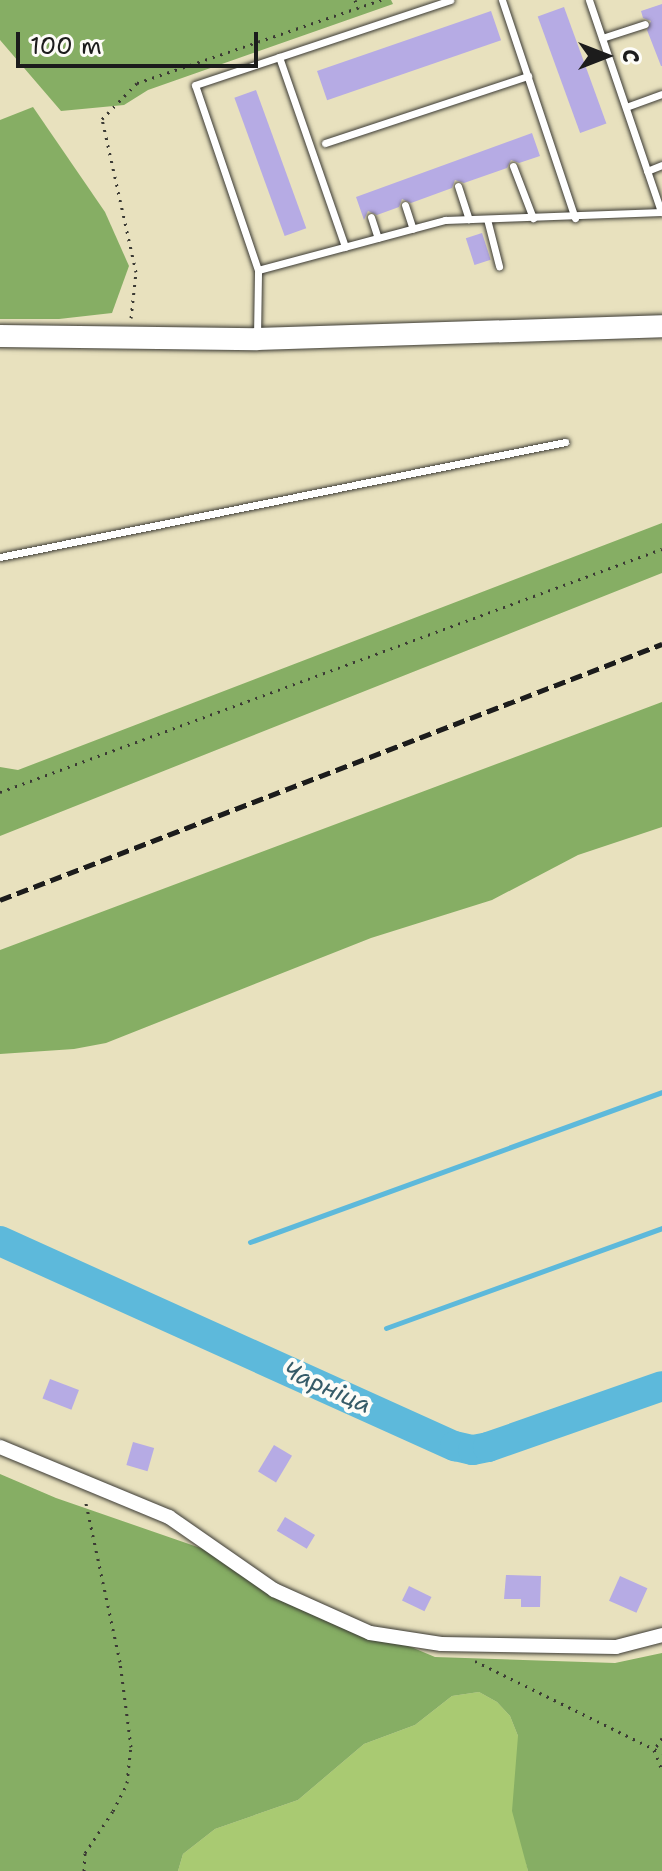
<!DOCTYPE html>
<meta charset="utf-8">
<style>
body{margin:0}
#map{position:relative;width:662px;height:1871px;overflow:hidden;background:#e8e1be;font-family:"Shantell Sans",sans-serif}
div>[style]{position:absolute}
.green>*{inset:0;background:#a9ca72}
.forest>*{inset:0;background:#86ae64}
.stream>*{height:5px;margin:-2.5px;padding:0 2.5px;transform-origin:2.5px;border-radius:2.5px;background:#5db9db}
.river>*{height:30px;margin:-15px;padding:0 15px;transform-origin:15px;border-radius:15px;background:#5db9db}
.building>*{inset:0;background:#b6abe4;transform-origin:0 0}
.path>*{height:3px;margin-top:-1.5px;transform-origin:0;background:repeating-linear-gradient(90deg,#3b3a34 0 2px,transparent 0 8px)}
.roads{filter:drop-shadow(0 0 2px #3b3a34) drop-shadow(0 0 2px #3b3a34)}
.lane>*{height:7px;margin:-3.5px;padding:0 3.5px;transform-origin:3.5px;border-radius:3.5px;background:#fff}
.street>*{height:14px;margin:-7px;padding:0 7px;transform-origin:7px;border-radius:7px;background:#fff}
.secondary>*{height:22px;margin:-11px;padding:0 11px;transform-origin:11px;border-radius:11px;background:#fff}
.rail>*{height:5px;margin-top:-2.5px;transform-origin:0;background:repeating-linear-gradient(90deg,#1c1c1c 0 12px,transparent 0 18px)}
span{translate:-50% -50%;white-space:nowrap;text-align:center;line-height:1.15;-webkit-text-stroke:8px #fdfcf7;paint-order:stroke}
.water-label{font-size:24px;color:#365b68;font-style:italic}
.north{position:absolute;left:566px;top:16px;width:80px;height:80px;-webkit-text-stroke:6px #fdfcf7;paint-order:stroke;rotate:90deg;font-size:22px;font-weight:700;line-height:32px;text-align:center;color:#1c1c1c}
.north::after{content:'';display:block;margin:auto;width:28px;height:36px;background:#1c1c1c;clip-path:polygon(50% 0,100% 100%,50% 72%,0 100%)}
.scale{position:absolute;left:16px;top:32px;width:242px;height:36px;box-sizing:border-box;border:4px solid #1c1c1c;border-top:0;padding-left:10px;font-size:24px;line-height:28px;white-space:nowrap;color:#1c1c1c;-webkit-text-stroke:6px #fdfcf7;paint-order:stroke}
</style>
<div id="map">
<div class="green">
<i style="clip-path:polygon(479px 1692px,497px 1702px,510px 1716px,518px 1736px,523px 1848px,528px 1871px,178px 1871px,183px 1854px,215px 1829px,298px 1800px,364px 1744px,415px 1725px,452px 1696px)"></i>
</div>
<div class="forest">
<i style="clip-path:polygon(0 0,391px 0,393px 4px,148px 90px,124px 105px,61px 111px,0 40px)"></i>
<i style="clip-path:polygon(33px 107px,105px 212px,129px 266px,112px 313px,59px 319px,0 319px,0 120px)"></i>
<i style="clip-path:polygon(662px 523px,662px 573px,0 836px,0 767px,18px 770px)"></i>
<i style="clip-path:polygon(662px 702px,662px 827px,578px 855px,492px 900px,371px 938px,106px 1043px,74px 1049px,0 1054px,0 950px)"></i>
<i style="clip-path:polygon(0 1474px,56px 1498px,212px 1552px,344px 1619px,435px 1657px,615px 1663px,662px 1653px,662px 1871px,528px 1871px,512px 1811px,518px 1736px,510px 1716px,497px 1702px,479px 1692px,452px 1696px,415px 1725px,364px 1744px,298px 1800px,215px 1829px,183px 1854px,178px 1871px,0 1871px)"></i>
</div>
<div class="stream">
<i style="left:250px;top:1242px;width:438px;rotate:-20deg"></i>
<i style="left:386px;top:1328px;width:294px;rotate:-19.9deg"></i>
</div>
<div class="river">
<i style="left:0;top:1241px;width:499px;rotate:24.3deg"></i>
<i style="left:455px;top:1446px;width:18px;rotate:13deg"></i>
<i style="left:473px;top:1450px;width:15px;rotate:-11deg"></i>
<i style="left:488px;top:1447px;width:184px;rotate:-19.3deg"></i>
</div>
<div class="building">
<i style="clip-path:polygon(662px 4px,662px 66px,661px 66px,647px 30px,651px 21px,643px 18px,641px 11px)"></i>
<i style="left:564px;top:7px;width:124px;height:28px;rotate:70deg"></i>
<i style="left:491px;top:11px;width:31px;height:184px;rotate:71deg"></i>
<i style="left:256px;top:90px;width:147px;height:23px;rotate:70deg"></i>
<i style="clip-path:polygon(532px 133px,540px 156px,519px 163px,511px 160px,507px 168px,464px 183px,455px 180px,452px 188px,411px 203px,402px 199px,399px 207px,377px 215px,368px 211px,364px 220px,356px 197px)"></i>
<i style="left:482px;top:233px;width:28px;height:17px;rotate:72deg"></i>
<i style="left:50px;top:1379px;width:31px;height:21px;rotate:21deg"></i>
<i style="left:133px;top:1442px;width:22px;height:24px;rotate:16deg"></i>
<i style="left:274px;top:1445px;width:21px;height:31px;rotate:31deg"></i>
<i style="left:285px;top:1517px;width:35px;height:16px;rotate:31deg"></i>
<i style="clip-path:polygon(506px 1575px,541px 1576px,540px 1607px,521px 1607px,521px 1599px,504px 1599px)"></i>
<i style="left:620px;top:1576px;width:30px;height:27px;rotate:24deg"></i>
<i style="left:409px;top:1586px;width:25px;height:16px;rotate:26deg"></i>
</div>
<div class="path">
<i style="left:355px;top:0;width:9px;rotate:69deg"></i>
<i style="left:131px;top:318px;width:46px;rotate:-83.8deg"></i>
<i style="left:136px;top:272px;width:157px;rotate:-102.5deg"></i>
<i style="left:102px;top:119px;width:50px;rotate:-45.8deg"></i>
<i style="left:137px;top:83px;width:258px;rotate:-18.8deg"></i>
<i style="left:0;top:792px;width:705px;rotate:-20.16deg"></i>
<i style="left:475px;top:1661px;width:208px;rotate:26.2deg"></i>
<i style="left:662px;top:1738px;width:14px;rotate:124deg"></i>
<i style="left:654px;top:1750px;width:22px;rotate:68deg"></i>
<i style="left:84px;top:1871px;width:18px;rotate:-87deg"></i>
<i style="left:85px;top:1853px;width:50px;rotate:-56.3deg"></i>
<i style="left:113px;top:1811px;width:31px;rotate:-63deg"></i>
<i style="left:127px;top:1783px;width:36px;rotate:-84deg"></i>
<i style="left:131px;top:1747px;width:86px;rotate:-97.4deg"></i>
<i style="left:120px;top:1662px;width:167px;rotate:-102.1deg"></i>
</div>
<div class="roads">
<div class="lane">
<i style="left:502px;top:0;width:230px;rotate:71.5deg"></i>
<i style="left:589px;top:0;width:224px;rotate:71.2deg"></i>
<i style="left:602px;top:38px;width:45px;rotate:-18deg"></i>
<i style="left:279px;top:57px;width:201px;rotate:70.8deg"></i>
<i style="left:626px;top:107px;width:38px;rotate:-20deg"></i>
<i style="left:325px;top:143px;width:214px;rotate:-18.3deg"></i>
<i style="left:513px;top:166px;width:56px;rotate:69deg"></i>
<i style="left:647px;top:171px;width:16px;rotate:-22deg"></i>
<i style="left:458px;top:186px;width:35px;rotate:72deg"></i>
<i style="left:405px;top:205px;width:25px;rotate:72deg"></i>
<i style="left:371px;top:217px;width:22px;rotate:72deg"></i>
<i style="left:487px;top:219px;width:49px;rotate:75.7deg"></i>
<i style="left:258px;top:270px;width:194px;rotate:-15deg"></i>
<i style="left:445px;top:220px;width:217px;rotate:-2.1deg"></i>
<i style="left:257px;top:337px;width:67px;rotate:-89.1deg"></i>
<i style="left:258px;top:270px;width:195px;rotate:-108.8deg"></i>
<i style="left:195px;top:85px;width:269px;rotate:-18.4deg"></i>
<i style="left:0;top:557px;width:577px;rotate:-11.5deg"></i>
</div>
<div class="street">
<i style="left:0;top:1447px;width:183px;rotate:22.5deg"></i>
<i style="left:169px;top:1517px;width:128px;rotate:34.8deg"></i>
<i style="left:274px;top:1590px;width:105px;rotate:24.1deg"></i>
<i style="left:370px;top:1633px;width:72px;rotate:8.8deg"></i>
<i style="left:441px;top:1644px;width:175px;rotate:1deg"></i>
<i style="left:616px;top:1647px;width:48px;rotate:-14.6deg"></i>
</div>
<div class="secondary">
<i style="left:0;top:336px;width:257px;rotate:0.7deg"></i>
<i style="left:257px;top:339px;width:405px;rotate:-1.8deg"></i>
</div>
</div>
<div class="rail">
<i style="left:0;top:900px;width:710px;rotate:-21.14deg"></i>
</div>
<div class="water-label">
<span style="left:327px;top:1388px;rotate:24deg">Чарніца</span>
</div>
<div class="north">С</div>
<div class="scale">100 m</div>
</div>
